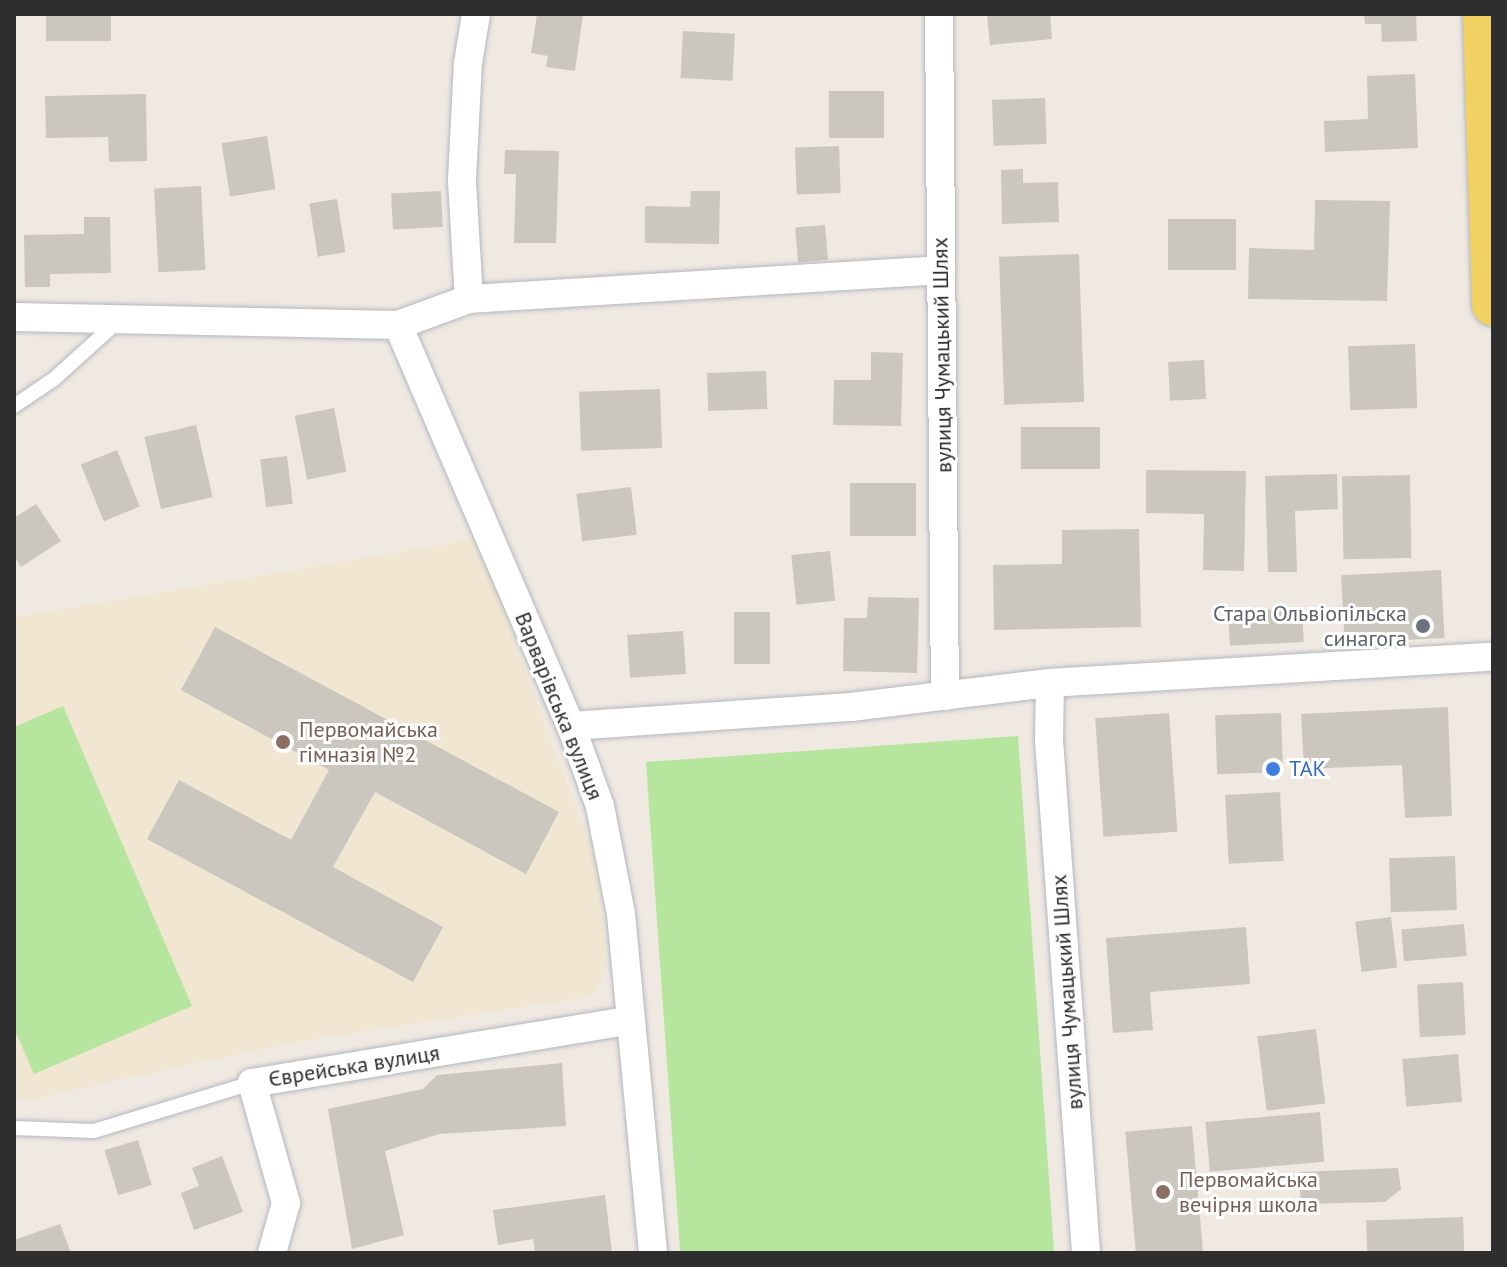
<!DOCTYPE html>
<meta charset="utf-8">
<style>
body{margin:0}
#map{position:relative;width:1507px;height:1267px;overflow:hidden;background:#efe9e1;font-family:"PT Sans",sans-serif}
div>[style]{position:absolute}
.education>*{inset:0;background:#f0e6d1}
.green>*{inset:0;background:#b6e59e;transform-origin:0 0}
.building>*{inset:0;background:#cbc7bf;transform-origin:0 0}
.roads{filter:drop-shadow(0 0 2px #b4b7c1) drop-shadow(0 0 2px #b4b7c1)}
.service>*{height:14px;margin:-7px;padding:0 7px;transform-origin:7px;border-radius:7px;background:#fff}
.minor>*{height:28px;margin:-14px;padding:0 14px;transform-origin:14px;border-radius:14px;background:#fff}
.primary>*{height:42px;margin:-21px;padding:0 21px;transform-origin:21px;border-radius:21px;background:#f2d163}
.dots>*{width:22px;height:22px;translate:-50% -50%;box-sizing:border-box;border:4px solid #fff;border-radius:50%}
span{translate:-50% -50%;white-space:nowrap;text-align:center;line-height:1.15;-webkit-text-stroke:6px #fff;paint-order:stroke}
.street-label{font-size:22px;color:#2e2e2e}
.worship-label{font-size:22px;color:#5b616d}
.right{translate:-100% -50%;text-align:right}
.education-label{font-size:22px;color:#785e54}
.left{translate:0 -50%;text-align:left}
.shop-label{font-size:22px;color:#366cbe}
.frame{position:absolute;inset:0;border:16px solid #2e2e2e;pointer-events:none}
</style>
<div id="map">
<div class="education">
<i style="clip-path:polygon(477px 539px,598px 867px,607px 966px,601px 984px,589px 997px,291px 1043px,29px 1100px,14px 1097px,14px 617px)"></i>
</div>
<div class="green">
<i style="clip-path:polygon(63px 706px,192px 1006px,34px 1074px,14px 1028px,14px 727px)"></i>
<i style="left:1018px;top:736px;width:518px;height:373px;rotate:86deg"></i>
</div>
<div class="building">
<i style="left:46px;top:14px;width:65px;height:27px"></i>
<i style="clip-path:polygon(537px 14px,583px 14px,575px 71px,546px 67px,548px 56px,531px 53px)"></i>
<i style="clip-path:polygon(987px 14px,1050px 14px,1052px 39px,990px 45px)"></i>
<i style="clip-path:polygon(1364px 14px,1416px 14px,1417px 41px,1382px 42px,1381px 24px,1365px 24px)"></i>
<i style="left:683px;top:31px;width:52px;height:47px;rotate:3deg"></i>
<i style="clip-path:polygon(1415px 74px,1418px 148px,1325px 152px,1324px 121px,1368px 119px,1367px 76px)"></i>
<i style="left:829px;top:91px;width:55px;height:47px"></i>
<i style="clip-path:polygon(146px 94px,147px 161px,109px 162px,108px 137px,46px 138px,45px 96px)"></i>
<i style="left:1045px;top:98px;width:46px;height:53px;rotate:88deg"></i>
<i style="left:267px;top:136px;width:54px;height:46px;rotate:81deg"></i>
<i style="left:839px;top:146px;width:47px;height:44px;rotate:88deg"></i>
<i style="clip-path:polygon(505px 150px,559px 151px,556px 243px,514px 243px,516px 174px,504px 174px)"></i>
<i style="clip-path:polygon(1023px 169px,1023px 183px,1058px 182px,1059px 222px,1002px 224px,1001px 170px)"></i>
<i style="left:201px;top:186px;width:84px;height:47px;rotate:87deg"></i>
<i style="left:441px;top:191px;width:36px;height:50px;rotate:87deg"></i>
<i style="clip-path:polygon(691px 191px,720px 191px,719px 244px,645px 243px,645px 206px,690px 207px)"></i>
<i style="left:337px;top:199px;width:54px;height:28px;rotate:81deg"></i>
<i style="clip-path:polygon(1315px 200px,1390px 201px,1387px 301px,1248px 299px,1249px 248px,1314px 250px)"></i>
<i style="clip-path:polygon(84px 217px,110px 217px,111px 273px,50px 274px,50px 287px,25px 287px,24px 235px,84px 234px)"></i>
<i style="left:1236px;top:219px;width:51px;height:68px;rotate:90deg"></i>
<i style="left:825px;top:225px;width:35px;height:30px;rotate:85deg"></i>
<i style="left:1079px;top:254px;width:148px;height:80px;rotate:88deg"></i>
<i style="left:1415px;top:344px;width:64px;height:67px;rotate:88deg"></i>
<i style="clip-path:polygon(871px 352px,903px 353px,901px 426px,833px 425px,834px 380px,871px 380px)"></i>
<i style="left:1204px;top:360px;width:39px;height:36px;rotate:87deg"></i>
<i style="left:766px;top:371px;width:38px;height:59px;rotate:88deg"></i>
<i style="left:660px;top:389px;width:59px;height:81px;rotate:88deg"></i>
<i style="left:334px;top:408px;width:65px;height:40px;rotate:79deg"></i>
<i style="left:196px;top:425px;width:74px;height:53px;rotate:77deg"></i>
<i style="left:1100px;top:427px;width:42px;height:79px;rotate:90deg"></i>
<i style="left:117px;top:450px;width:61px;height:39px;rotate:68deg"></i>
<i style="left:287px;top:456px;width:48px;height:27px;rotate:83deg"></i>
<i style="clip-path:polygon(1146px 470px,1246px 471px,1244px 571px,1203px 570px,1204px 514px,1146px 513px)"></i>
<i style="clip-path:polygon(1337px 474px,1338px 509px,1295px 511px,1297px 572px,1268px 572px,1265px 476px)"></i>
<i style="left:1410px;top:475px;width:83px;height:68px;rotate:89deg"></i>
<i style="left:850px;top:483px;width:66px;height:53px"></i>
<i style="left:631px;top:487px;width:48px;height:55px;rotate:83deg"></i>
<i style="clip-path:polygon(36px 504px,61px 541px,21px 567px,14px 556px,14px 518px)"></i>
<i style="clip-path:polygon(1139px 529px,1141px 627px,994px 630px,993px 565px,1062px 564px,1062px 530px)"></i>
<i style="left:830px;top:551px;width:50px;height:39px;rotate:84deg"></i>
<i style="left:1441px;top:570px;width:68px;height:100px;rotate:87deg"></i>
<i style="clip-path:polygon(868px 597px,919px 598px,917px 673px,843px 671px,844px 618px,867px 618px)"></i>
<i style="left:1302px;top:608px;width:34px;height:74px;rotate:87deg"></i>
<i style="left:734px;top:612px;width:36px;height:52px"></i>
<i style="clip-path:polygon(215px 627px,559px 812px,526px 874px,375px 792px,333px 867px,443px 927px,413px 982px,147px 839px,179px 780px,291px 840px,329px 770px,181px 690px)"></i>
<i style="left:683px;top:631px;width:43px;height:56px;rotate:86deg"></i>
<i style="clip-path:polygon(1448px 707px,1452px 816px,1405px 818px,1402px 765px,1304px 769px,1301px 714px)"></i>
<i style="left:1169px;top:713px;width:119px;height:74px;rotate:86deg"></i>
<i style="left:1281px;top:713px;width:59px;height:66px;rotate:88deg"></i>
<i style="left:1280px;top:792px;width:69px;height:55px;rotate:87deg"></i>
<i style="left:1455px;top:856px;width:54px;height:66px;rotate:88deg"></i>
<i style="left:1391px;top:917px;width:51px;height:36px;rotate:83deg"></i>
<i style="left:1464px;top:924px;width:32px;height:63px;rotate:85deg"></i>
<i style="clip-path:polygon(1246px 927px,1250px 984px,1150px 992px,1153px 1030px,1113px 1033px,1106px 938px)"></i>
<i style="left:1463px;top:982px;width:53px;height:46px;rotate:87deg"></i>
<i style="left:1316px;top:1029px;width:75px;height:59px;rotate:83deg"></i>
<i style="left:1458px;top:1054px;width:48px;height:56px;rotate:85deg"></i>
<i style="clip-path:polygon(562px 1063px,566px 1126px,439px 1134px,385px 1151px,404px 1235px,352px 1249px,328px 1109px,423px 1089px,437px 1075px)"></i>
<i style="left:1320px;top:1112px;width:50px;height:115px;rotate:85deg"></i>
<i style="left:1192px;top:1126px;width:127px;height:67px;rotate:85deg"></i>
<i style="left:138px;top:1140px;width:47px;height:35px;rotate:73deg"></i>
<i style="clip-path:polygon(222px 1156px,243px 1212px,194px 1230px,181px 1193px,199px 1186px,192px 1168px)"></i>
<i style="clip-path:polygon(1398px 1168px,1401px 1189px,1385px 1202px,1301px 1204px,1299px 1172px)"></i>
<i style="clip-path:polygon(605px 1195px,612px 1253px,535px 1253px,533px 1239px,498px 1245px,493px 1210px)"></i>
<i style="left:1463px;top:1217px;width:36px;height:97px;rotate:88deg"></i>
<i style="clip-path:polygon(60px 1224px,71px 1253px,14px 1253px,14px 1240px)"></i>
</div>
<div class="roads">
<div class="service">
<i style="left:14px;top:406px;width:48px;rotate:-34deg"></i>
<i style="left:54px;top:379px;width:85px;rotate:-42.1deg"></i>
<i style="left:14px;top:1128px;width:80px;rotate:2.1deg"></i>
<i style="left:94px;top:1131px;width:165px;rotate:-16.9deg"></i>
</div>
<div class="minor">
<i style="left:939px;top:14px;width:682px;rotate:89.5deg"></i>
<i style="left:469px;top:299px;width:119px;rotate:-93.4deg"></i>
<i style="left:462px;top:180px;width:117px;rotate:-87.1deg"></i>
<i style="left:468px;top:63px;width:50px;rotate:-80.7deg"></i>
<i style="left:14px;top:317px;width:384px;rotate:1.2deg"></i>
<i style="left:398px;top:325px;width:76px;rotate:-20.1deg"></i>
<i style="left:469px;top:299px;width:473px;rotate:-3.5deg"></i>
<i style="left:398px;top:325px;width:437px;rotate:66.7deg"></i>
<i style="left:571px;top:726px;width:85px;rotate:70.1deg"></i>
<i style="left:600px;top:806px;width:110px;rotate:79deg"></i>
<i style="left:621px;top:914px;width:341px;rotate:84.6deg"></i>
<i style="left:1050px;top:683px;width:57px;rotate:91deg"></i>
<i style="left:1049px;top:740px;width:514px;rotate:85.87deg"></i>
<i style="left:571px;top:726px;width:281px;rotate:-3.9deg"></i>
<i style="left:851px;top:707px;width:200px;rotate:-6.9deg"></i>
<i style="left:1050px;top:683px;width:444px;rotate:-3.4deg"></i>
<i style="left:272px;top:1253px;width:52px;rotate:-74.4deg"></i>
<i style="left:286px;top:1203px;width:125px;rotate:-105.8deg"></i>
<i style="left:252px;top:1083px;width:384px;rotate:-9.4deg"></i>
</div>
<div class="primary">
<i style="left:1484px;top:14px;width:291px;rotate:88.2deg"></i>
</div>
</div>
<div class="dots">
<i style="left:1423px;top:626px;background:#6b7280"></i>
<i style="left:283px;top:742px;background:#8d6e63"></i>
<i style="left:1273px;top:769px;background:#3f7fe0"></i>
<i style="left:1163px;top:1192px;background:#8d6e63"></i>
</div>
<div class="street-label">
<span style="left:942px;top:355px;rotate:-91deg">вулиця Чумацький Шлях</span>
<span style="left:559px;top:706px;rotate:68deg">Варварівська вулиця</span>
<span style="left:1067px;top:992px;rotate:-94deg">вулиця Чумацький Шлях</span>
<span style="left:354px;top:1066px;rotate:-9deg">Єврейська вулиця</span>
</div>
<div class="worship-label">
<span class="right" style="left:1407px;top:626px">Стара Ольвіопільска<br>синагога</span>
</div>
<div class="education-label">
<span class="left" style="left:299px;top:742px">Первомайська<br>гімназія №2</span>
<span class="left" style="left:1179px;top:1192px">Первомайська<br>вечірня школа</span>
</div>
<div class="shop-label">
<span class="left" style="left:1289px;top:769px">ТАК</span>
</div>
<div class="frame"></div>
</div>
